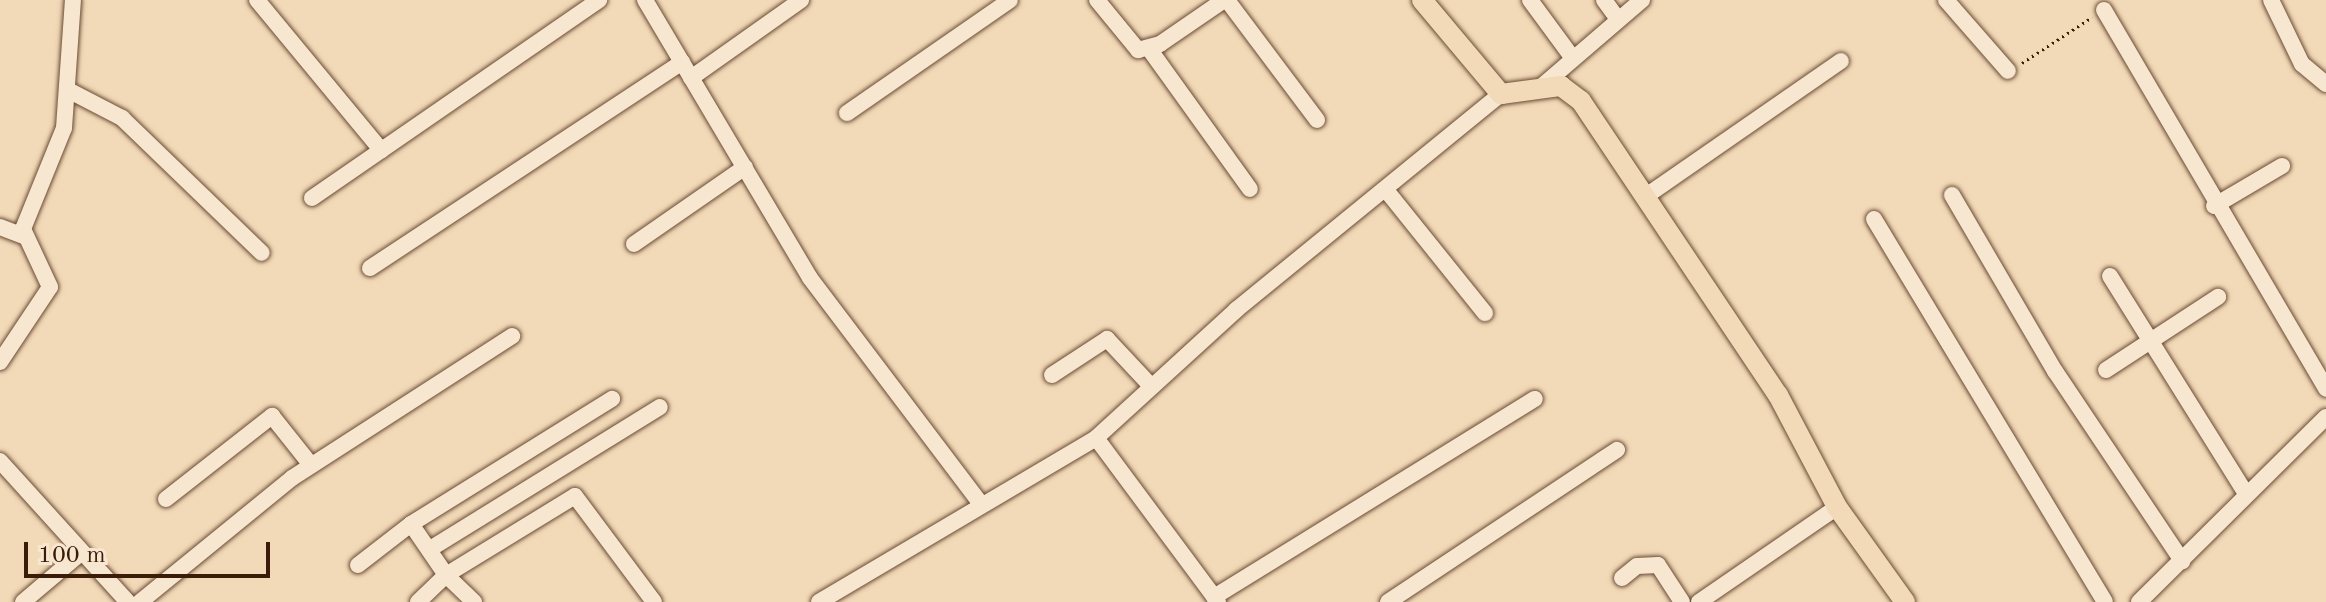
<!DOCTYPE html>
<style>
body{margin:0}
#map{position:relative;width:2326px;height:602px;overflow:hidden;background:#f2d9b7;font-family:"Old Standard TT",serif}
div>[style]{position:absolute}
.path>*{height:3px;margin-top:-1.5px;transform-origin:0;background:repeating-linear-gradient(90deg,#3b1c08 0 2px,transparent 0 6px)}
.roads{filter:drop-shadow(0 0 2px #694b34) drop-shadow(0 0 2px #694b34)}
.minor>*{height:16px;margin:-8px;padding:0 8px;transform-origin:8px;border-radius:8px;background:#f7e6d0}
.major>*{height:20px;margin:-10px;padding:0 10px;transform-origin:10px;border-radius:10px;background:#f2d9b7}
span{translate:-50% -50%;white-space:nowrap;text-align:center;line-height:1.15;-webkit-text-stroke:7px #f7e6d0;paint-order:stroke}
.scale{position:absolute;left:24px;top:542px;width:246px;height:36px;box-sizing:border-box;border:4px solid #3b1c08;border-top:0;padding-left:10px;font-size:24px;line-height:28px;white-space:nowrap;color:#3b1c08;-webkit-text-stroke:6px #f7e6d0;paint-order:stroke}
</style>
<div id="map">
<div class="path">
<i style="left:2022px;top:63px;width:84px;rotate:-33.3deg"></i>
</div>
<div class="roads">
<div class="minor">
<i style="left:257px;top:0;width:195px;rotate:50.4deg"></i>
<i style="left:645px;top:0;width:323px;rotate:59.3deg"></i>
<i style="left:810px;top:278px;width:282px;rotate:52.9deg"></i>
<i style="left:1097px;top:0;width:65px;rotate:50.6deg"></i>
<i style="left:1138px;top:50px;width:23px;rotate:-15deg"></i>
<i style="left:1160px;top:44px;width:78px;rotate:-34.5deg"></i>
<i style="left:1227px;top:0;width:150px;rotate:53.1deg"></i>
<i style="left:1530px;top:0;width:71px;rotate:53.6deg"></i>
<i style="left:1604px;top:0;width:24px;rotate:54deg"></i>
<i style="left:1946px;top:0;width:94px;rotate:48.9deg"></i>
<i style="left:2271px;top:0;width:71px;rotate:64.2deg"></i>
<i style="left:2302px;top:64px;width:31px;rotate:40deg"></i>
<i style="left:2104px;top:10px;width:439px;rotate:59.6deg"></i>
<i style="left:1150px;top:50px;width:171px;rotate:54.3deg"></i>
<i style="left:691px;top:78px;width:135px;rotate:-35.3deg"></i>
<i style="left:1542px;top:86px;width:132px;rotate:-40.7deg"></i>
<i style="left:70px;top:91px;width:59px;rotate:27.4deg"></i>
<i style="left:122px;top:118px;width:194px;rotate:44deg"></i>
<i style="left:847px;top:113px;width:198px;rotate:-34.7deg"></i>
<i style="left:1386px;top:190px;width:158px;rotate:51.2deg"></i>
<i style="left:1952px;top:195px;width:204px;rotate:59.7deg"></i>
<i style="left:2055px;top:371px;width:229px;rotate:56.2deg"></i>
<i style="left:1646px;top:196px;width:237px;rotate:-34.7deg"></i>
<i style="left:312px;top:198px;width:349px;rotate:-34.6deg"></i>
<i style="left:2214px;top:206px;width:79px;rotate:-30.5deg"></i>
<i style="left:1874px;top:219px;width:447px;rotate:58.9deg"></i>
<i style="left:0;top:227px;width:26px;rotate:21deg"></i>
<i style="left:634px;top:244px;width:135px;rotate:-34.7deg"></i>
<i style="left:370px;top:268px;width:374px;rotate:-33.4deg"></i>
<i style="left:2110px;top:276px;width:257px;rotate:58deg"></i>
<i style="left:0;top:362px;width:90px;rotate:-56.3deg"></i>
<i style="left:50px;top:287px;width:64px;rotate:-115deg"></i>
<i style="left:23px;top:229px;width:109px;rotate:-67.9deg"></i>
<i style="left:64px;top:128px;width:128px;rotate:-86deg"></i>
<i style="left:2106px;top:370px;width:134px;rotate:-33.1deg"></i>
<i style="left:1052px;top:375px;width:66px;rotate:-33.2deg"></i>
<i style="left:1107px;top:339px;width:64px;rotate:46.9deg"></i>
<i style="left:0;top:461px;width:190px;rotate:47.8deg"></i>
<i style="left:166px;top:499px;width:135px;rotate:-38.1deg"></i>
<i style="left:272px;top:416px;width:63px;rotate:51.5deg"></i>
<i style="left:411px;top:524px;width:62px;rotate:55.5deg"></i>
<i style="left:446px;top:575px;width:151px;rotate:-31.5deg"></i>
<i style="left:575px;top:496px;width:132px;rotate:53.3deg"></i>
<i style="left:430px;top:549px;width:270px;rotate:-31.7deg"></i>
<i style="left:358px;top:565px;width:67px;rotate:-37.7deg"></i>
<i style="left:411px;top:524px;width:237px;rotate:-31.9deg"></i>
<i style="left:1622px;top:578px;width:19px;rotate:-39deg"></i>
<i style="left:1637px;top:566px;width:21px;rotate:-3deg"></i>
<i style="left:1658px;top:565px;width:44px;rotate:57deg"></i>
<i style="left:1214px;top:597px;width:377px;rotate:-31.7deg"></i>
<i style="left:23px;top:602px;width:77px;rotate:-40.3deg"></i>
<i style="left:140px;top:602px;width:196px;rotate:-39.2deg"></i>
<i style="left:292px;top:478px;width:262px;rotate:-32.8deg"></i>
<i style="left:418px;top:602px;width:39px;rotate:-44deg"></i>
<i style="left:446px;top:575px;width:39px;rotate:44deg"></i>
<i style="left:819px;top:602px;width:322px;rotate:-30.6deg"></i>
<i style="left:1218px;top:602px;width:204px;rotate:-126.6deg"></i>
<i style="left:1096px;top:438px;width:190px;rotate:-42.4deg"></i>
<i style="left:1236px;top:310px;width:342px;rotate:-39.2deg"></i>
<i style="left:1388px;top:602px;width:275px;rotate:-33.6deg"></i>
<i style="left:1699px;top:602px;width:168px;rotate:-34.5deg"></i>
<i style="left:2139px;top:602px;width:263px;rotate:-44.7deg"></i>
</div>
<div class="major">
<i style="left:1422px;top:0;width:123px;rotate:50deg"></i>
<i style="left:1501px;top:94px;width:61px;rotate:-7.6deg"></i>
<i style="left:1561px;top:86px;width:25px;rotate:37deg"></i>
<i style="left:1581px;top:101px;width:354px;rotate:56.2deg"></i>
<i style="left:1778px;top:395px;width:127px;rotate:62.2deg"></i>
<i style="left:1837px;top:507px;width:117px;rotate:54.4deg"></i>
</div>
</div>
<div class="scale">100 m</div>
</div>
